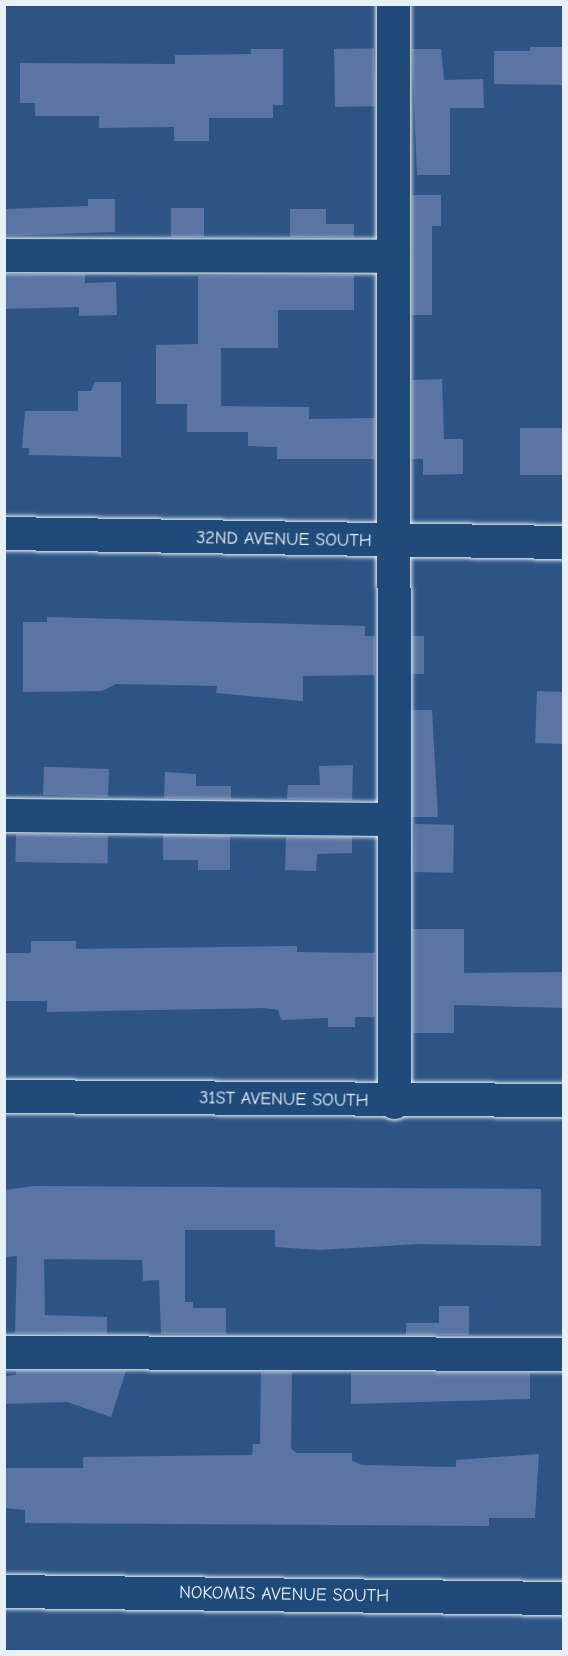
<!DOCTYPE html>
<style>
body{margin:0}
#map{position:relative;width:568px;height:1656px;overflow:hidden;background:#2e5485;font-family:"Comic Neue",sans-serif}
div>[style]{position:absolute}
.building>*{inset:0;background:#5a75a3;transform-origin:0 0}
.roads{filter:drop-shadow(0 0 2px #e8f1f8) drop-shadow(0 0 2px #e8f1f8)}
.minor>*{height:33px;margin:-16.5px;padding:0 16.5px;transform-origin:16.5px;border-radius:16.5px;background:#1f4a7a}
span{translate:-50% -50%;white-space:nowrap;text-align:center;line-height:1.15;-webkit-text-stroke:5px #1f4a7a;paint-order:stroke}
.street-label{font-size:18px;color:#e8f1f8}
.frame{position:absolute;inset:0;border:6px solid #e8f1f8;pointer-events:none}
</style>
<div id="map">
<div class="building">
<i style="clip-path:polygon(530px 47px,564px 47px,564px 85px,494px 84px,494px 51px,530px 51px)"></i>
<i style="clip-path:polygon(251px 49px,283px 49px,283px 105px,273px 105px,273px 118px,209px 118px,209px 141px,174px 141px,174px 127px,99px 128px,99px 116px,35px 116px,35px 103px,20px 103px,20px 63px,175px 64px,175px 55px,251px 54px)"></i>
<i style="left:334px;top:49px;width:40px;height:58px;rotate:-1deg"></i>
<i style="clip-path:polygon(412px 49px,441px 49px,444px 80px,483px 79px,484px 108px,450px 108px,450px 175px,417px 175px)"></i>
<i style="clip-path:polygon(412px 195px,441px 195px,441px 226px,432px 226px,432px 315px,412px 315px)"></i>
<i style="clip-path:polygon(88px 199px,115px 199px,115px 232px,4px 236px,4px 209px,88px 206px)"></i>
<i style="left:171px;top:208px;width:33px;height:29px"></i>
<i style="clip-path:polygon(290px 209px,326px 209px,326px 224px,354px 224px,354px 237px,290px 237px)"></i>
<i style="clip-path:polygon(4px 274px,85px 274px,85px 283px,116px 282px,117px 315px,79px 316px,79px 307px,4px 309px)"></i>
<i style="clip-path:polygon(354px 275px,354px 310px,278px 310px,278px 348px,221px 348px,221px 406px,309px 407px,309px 419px,375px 418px,375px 459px,277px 459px,277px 447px,248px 446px,248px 432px,187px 432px,187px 404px,156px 404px,156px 345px,198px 344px,198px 276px)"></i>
<i style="clip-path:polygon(442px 379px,444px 439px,463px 439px,463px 474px,423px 475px,423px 459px,412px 459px,412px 380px)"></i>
<i style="clip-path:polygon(95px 382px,121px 382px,121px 457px,29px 455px,29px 448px,22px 448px,25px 411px,78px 411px,78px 391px,91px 391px)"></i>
<i style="left:520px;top:428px;width:44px;height:47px"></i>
<i style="clip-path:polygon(47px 617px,365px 626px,365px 636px,375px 636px,375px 675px,303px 676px,303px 701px,216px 693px,217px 686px,116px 684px,102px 691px,23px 692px,23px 622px,47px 622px)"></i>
<i style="left:412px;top:636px;width:12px;height:38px"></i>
<i style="left:537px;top:691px;width:27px;height:52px;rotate:2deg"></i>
<i style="clip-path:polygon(412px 710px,432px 710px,438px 817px,412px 817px)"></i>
<i style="clip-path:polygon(353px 765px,352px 800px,287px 799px,288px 785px,320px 785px,319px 766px)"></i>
<i style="left:109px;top:769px;width:28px;height:65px;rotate:92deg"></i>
<i style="clip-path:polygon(165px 772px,196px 774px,196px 786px,231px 786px,231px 799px,164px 798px)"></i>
<i style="left:415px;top:824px;width:39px;height:48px;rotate:1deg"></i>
<i style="left:16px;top:834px;width:92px;height:28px;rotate:1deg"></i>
<i style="clip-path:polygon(163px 835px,230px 836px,230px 870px,198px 870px,198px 860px,163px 860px)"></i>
<i style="clip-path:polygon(286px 837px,352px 837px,352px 853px,317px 854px,316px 871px,285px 870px)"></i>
<i style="clip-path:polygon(413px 929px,464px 929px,464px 973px,564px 972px,564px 1008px,454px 1005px,454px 1033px,413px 1033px)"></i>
<i style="clip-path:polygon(31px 941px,76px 941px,76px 949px,297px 946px,297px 952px,375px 953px,375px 1017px,355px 1017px,355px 1027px,328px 1027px,328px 1018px,281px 1020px,278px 1010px,265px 1008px,47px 1012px,47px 1001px,4px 1001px,4px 953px,31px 953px)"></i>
<i style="clip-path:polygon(35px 1186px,541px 1189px,541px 1246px,419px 1244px,320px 1250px,275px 1247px,275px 1230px,185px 1230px,185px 1302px,193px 1302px,193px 1308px,226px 1308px,226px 1334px,161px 1334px,159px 1280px,143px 1281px,142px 1260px,44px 1259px,45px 1315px,107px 1317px,107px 1334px,15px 1333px,17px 1256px,4px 1257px,4px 1190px)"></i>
<i style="clip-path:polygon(439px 1306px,469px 1306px,469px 1335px,406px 1335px,406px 1323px,439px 1323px)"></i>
<i style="clip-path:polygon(16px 1371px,126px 1371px,111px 1417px,67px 1402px,4px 1404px,4px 1376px,16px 1375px)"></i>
<i style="clip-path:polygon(261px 1372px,292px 1372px,291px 1448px,296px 1453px,352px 1453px,352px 1461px,362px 1465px,456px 1467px,456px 1460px,539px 1454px,535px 1518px,489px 1518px,489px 1526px,25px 1523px,25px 1510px,4px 1508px,4px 1468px,83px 1468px,83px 1457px,252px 1455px,253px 1444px,260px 1444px)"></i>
<i style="clip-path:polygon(351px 1373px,530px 1373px,530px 1399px,351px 1404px)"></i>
</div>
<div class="roads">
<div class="minor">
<i style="left:393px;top:4px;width:1098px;rotate:89.95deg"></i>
<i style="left:4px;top:255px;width:389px;rotate:0.1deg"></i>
<i style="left:4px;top:533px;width:560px;rotate:0.92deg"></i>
<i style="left:4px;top:815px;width:388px;rotate:0.6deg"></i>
<i style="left:4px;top:1096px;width:560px;rotate:0.41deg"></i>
<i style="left:4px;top:1352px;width:560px;rotate:0.2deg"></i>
<i style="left:4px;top:1591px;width:560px;rotate:0.72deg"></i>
</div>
</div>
<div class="street-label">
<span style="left:284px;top:540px;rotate:1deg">32ND AVENUE SOUTH</span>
<span style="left:284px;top:1100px;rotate:1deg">31ST AVENUE SOUTH</span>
<span style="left:284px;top:1595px;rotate:1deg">NOKOMIS AVENUE SOUTH</span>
</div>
<div class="frame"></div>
</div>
